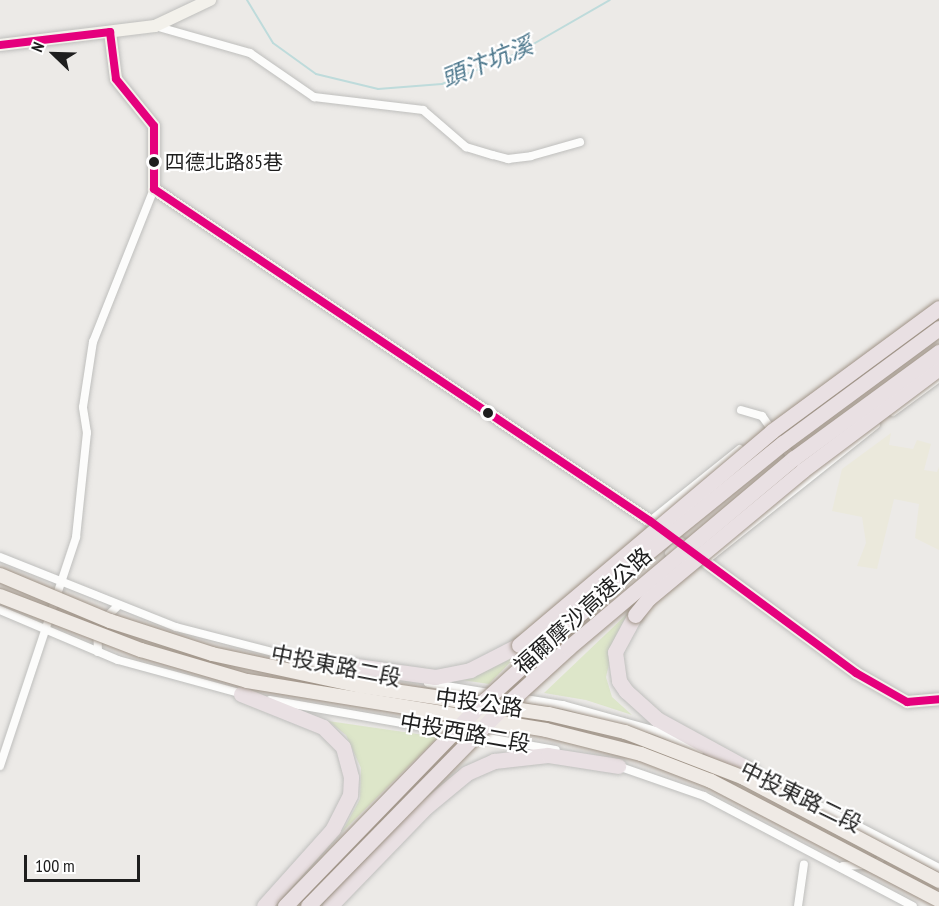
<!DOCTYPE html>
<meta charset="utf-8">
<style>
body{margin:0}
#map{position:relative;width:939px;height:906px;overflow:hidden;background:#eceae7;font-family:"PT Sans Narrow","Noto Sans TC",sans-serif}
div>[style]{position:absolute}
.farmland>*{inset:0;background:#ebe9dc}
.grass>*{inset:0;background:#dde6c9}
.stream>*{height:2px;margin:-1px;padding:0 1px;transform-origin:1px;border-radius:1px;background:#bedbdb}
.roads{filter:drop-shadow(0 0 2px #bfbfbd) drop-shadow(0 0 2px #bfbfbd)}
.street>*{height:8px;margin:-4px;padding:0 4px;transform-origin:4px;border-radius:4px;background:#fcfcfb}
.secondary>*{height:12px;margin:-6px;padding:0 6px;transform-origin:6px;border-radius:6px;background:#f3f1eb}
.highway>*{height:15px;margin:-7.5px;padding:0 7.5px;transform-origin:7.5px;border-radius:7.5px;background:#e9e0e3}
.bridges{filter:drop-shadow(0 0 2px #9f9387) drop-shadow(0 0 2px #9f9387)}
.primary-bridge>*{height:14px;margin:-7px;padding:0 7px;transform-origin:7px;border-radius:7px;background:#efeae5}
.highway-bridge>*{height:15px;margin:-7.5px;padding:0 7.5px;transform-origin:7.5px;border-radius:7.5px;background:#e9e0e3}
.bus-1>*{height:8px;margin:-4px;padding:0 4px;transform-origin:4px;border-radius:4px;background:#e5007d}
.dots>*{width:16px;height:16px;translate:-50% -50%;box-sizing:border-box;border:3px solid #fff;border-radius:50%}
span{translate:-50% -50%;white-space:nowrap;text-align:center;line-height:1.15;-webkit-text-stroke:4.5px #fff;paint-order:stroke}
.bus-label{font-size:20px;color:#1e1e1e}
.left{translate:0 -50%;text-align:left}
.street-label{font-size:22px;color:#1e1e1e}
.water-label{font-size:24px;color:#4c778c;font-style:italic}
.north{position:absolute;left:24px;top:24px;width:60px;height:60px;-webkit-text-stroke:4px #fff;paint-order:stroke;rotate:293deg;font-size:16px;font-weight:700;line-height:24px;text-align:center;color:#1e1e1e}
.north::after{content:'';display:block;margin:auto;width:21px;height:27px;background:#1e1e1e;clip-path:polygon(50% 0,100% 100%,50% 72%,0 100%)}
.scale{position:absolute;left:24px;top:855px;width:116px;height:27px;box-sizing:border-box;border:3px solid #1e1e1e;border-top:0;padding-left:8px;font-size:18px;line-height:21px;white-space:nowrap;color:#1e1e1e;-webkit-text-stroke:4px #fff;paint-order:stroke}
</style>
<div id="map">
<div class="farmland">
<i style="clip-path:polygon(891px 433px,889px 445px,913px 449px,917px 440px,931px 444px,924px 470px,937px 472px,939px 467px,939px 550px,915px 538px,919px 504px,894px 499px,877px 569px,857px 566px,866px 543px,862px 517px,832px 511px,842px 469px)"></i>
</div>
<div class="grass">
<i style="clip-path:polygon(628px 613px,616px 635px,606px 677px,612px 697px,632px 715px,586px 700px,544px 693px)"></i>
<i style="clip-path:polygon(520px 652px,489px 684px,455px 679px,490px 668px)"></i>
<i style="clip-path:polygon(328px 721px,438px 737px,342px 832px,360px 799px,361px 768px,346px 735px)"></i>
</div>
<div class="stream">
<i style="left:247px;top:0;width:50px;rotate:58.8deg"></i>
<i style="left:273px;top:43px;width:53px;rotate:35.8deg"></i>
<i style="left:316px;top:74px;width:64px;rotate:13.6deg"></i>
<i style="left:378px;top:89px;width:64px;rotate:-4.5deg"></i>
<i style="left:442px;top:84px;width:80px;rotate:-22.1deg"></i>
<i style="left:516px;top:54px;width:108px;rotate:-29.9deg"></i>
</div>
<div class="roads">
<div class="street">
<i style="left:155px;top:26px;width:99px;rotate:15.9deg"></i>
<i style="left:250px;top:53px;width:78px;rotate:34.5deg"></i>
<i style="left:314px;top:97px;width:110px;rotate:6.8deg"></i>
<i style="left:423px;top:110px;width:57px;rotate:40.7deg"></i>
<i style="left:466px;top:147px;width:28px;rotate:17deg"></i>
<i style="left:493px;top:155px;width:16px;rotate:15deg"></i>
<i style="left:508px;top:159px;width:23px;rotate:-7deg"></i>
<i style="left:531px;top:156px;width:51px;rotate:-15.9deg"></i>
<i style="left:741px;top:410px;width:22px;rotate:16deg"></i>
<i style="left:762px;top:416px;width:55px;rotate:54.6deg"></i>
<i style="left:893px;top:412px;width:57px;rotate:-36.5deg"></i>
<i style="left:650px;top:521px;width:115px;rotate:-38.7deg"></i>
<i style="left:669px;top:553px;width:16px;rotate:-45deg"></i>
<i style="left:0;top:557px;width:189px;rotate:21.7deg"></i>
<i style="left:176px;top:627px;width:167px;rotate:14.5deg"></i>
<i style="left:706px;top:560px;width:217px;rotate:-38.5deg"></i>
<i style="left:0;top:610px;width:128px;rotate:23deg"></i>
<i style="left:118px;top:660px;width:130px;rotate:15.2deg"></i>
<i style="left:98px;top:652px;width:26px;rotate:-92deg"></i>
<i style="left:97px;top:626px;width:29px;rotate:-44deg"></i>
<i style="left:428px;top:683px;width:137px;rotate:9.3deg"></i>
<i style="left:563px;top:705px;width:97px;rotate:15.6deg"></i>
<i style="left:656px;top:731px;width:48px;rotate:23.4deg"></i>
<i style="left:270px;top:700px;width:290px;rotate:9.9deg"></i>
<i style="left:615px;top:765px;width:94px;rotate:19.2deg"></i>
<i style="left:704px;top:796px;width:236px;rotate:27.8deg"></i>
<i style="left:0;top:766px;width:241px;rotate:-71.6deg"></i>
<i style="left:76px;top:537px;width:105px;rotate:-84deg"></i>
<i style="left:87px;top:433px;width:26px;rotate:-99deg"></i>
<i style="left:83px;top:407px;width:66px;rotate:-81.3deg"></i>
<i style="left:93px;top:342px;width:165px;rotate:-68.3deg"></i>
<i style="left:750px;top:770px;width:213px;rotate:27.4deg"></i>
<i style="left:843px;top:866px;width:34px;rotate:-3deg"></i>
<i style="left:877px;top:864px;width:18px;rotate:-56deg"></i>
<i style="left:798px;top:906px;width:42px;rotate:-81.9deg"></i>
</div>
<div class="secondary">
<i style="left:110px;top:32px;width:47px;rotate:82.7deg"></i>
<i style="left:116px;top:79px;width:60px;rotate:51deg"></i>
<i style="left:154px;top:126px;width:63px;rotate:90deg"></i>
<i style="left:154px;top:189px;width:597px;rotate:33.8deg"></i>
<i style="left:650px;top:521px;width:256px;rotate:36.4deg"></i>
<i style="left:856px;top:673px;width:59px;rotate:29.6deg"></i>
<i style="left:907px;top:702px;width:32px;rotate:-5deg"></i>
<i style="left:0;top:45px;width:156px;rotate:-7deg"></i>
<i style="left:155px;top:26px;width:61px;rotate:-25.3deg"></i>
</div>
<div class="highway">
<i style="left:635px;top:615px;width:42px;rotate:118.4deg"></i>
<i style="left:615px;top:652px;width:29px;rotate:82deg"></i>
<i style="left:619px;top:681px;width:12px;rotate:55deg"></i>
<i style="left:626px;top:691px;width:42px;rotate:42.1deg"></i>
<i style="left:657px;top:719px;width:108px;rotate:28.7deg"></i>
<i style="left:336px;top:669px;width:14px;rotate:-17deg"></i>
<i style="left:349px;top:665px;width:87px;rotate:7.9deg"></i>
<i style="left:435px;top:677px;width:36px;rotate:-11deg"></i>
<i style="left:470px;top:670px;width:55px;rotate:-27deg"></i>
<i style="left:241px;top:694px;width:88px;rotate:21.9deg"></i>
<i style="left:323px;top:727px;width:28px;rotate:45deg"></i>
<i style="left:343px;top:747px;width:31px;rotate:75deg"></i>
<i style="left:351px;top:777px;width:18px;rotate:93deg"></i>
<i style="left:350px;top:795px;width:38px;rotate:117deg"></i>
<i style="left:333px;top:829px;width:103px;rotate:131.9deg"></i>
<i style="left:330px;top:906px;width:138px;rotate:-45.9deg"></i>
<i style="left:426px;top:807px;width:53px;rotate:-39.7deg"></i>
<i style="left:467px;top:773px;width:30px;rotate:-24deg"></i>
<i style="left:494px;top:761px;width:54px;rotate:-6.3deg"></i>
<i style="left:548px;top:755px;width:71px;rotate:8.9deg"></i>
</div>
</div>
<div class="bridges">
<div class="primary-bridge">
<i style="left:0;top:575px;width:119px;rotate:22.7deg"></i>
<i style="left:110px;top:621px;width:107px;rotate:17.9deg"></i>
<i style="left:212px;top:654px;width:152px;rotate:12.1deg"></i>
<i style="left:361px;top:686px;width:190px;rotate:8.5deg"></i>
<i style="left:549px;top:714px;width:78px;rotate:13.3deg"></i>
<i style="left:625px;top:732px;width:128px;rotate:21.1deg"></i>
<i style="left:744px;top:778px;width:221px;rotate:27.8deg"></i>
<i style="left:0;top:596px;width:151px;rotate:21deg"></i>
<i style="left:141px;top:650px;width:110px;rotate:16.3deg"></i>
<i style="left:247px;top:681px;width:303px;rotate:9.3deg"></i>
<i style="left:546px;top:730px;width:98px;rotate:14.2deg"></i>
<i style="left:641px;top:754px;width:75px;rotate:21.1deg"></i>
<i style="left:711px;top:781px;width:257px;rotate:27.6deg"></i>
</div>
<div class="highway-bridge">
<i style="left:635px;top:615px;width:22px;rotate:-51deg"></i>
<i style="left:649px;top:598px;width:200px;rotate:-39.7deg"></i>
<i style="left:803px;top:470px;width:170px;rotate:-36.9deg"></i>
<i style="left:519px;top:645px;width:331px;rotate:-40.2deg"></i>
<i style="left:772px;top:431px;width:207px;rotate:-36.4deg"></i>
<i style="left:285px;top:906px;width:286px;rotate:-45.9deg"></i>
<i style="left:484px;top:701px;width:214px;rotate:-42.3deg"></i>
<i style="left:642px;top:557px;width:181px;rotate:-39deg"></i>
<i style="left:783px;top:443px;width:194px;rotate:-36.4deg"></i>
<i style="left:308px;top:906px;width:272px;rotate:-45.6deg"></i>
<i style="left:498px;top:712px;width:95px;rotate:-42.4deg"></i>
<i style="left:568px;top:648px;width:295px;rotate:-40.1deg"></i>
<i style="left:794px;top:458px;width:180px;rotate:-36.2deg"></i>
</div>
</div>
<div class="bus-1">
<i style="left:110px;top:32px;width:47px;rotate:82.7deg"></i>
<i style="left:116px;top:79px;width:60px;rotate:51deg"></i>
<i style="left:154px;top:126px;width:63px;rotate:90deg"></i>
<i style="left:154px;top:189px;width:597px;rotate:33.8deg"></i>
<i style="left:650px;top:521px;width:256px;rotate:36.4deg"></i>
<i style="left:856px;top:673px;width:59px;rotate:29.6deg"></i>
<i style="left:907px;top:702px;width:32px;rotate:-5deg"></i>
<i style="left:0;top:45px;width:111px;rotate:-6.7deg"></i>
</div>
<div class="dots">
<i style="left:154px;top:162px;background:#1e1e1e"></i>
<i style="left:488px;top:413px;background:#1e1e1e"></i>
</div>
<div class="bus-label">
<span class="left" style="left:165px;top:162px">四德北路85巷</span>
</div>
<div class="street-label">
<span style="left:583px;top:611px;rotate:-42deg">福爾摩沙高速公路</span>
<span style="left:336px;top:666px;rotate:11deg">中投東路二段</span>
<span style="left:479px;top:703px;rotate:8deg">中投公路</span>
<span style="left:465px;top:733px;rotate:10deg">中投西路二段</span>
<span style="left:801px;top:797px;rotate:26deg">中投東路二段</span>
</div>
<div class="water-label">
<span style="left:487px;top:62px;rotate:-22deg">頭汴坑溪</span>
</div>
<div class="north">N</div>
<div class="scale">100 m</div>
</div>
